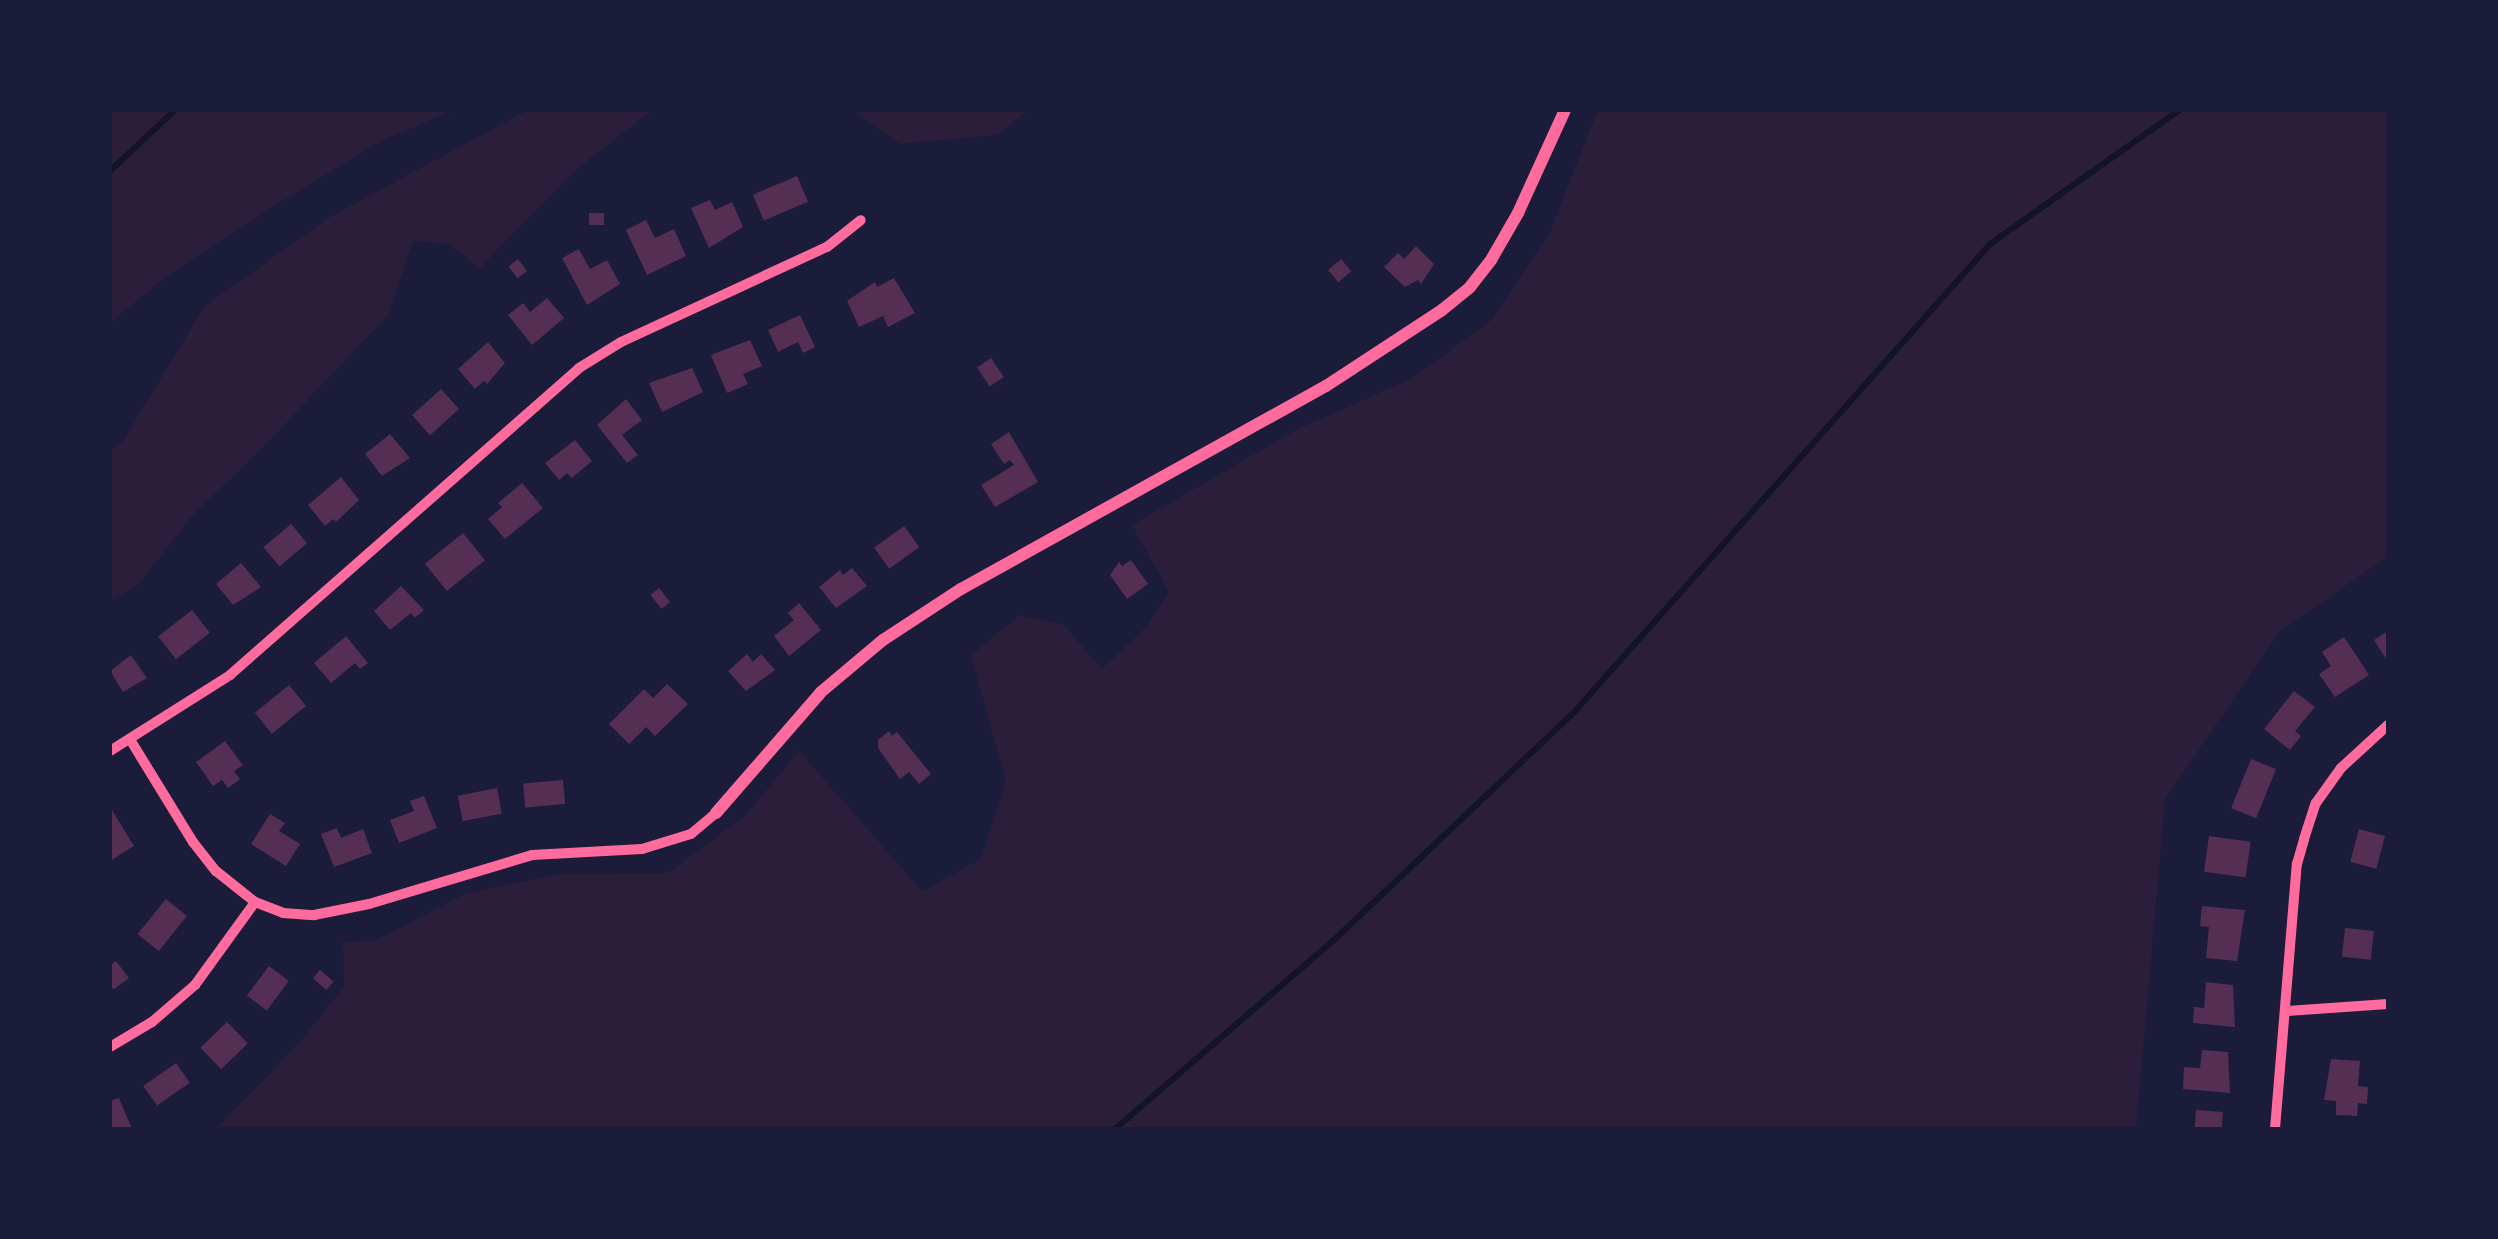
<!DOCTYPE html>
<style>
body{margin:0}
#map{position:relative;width:2498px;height:1239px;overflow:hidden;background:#1b1b3a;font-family:Bitter,serif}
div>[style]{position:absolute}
.green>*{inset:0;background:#2a1e3b}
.stream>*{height:6px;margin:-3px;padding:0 3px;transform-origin:3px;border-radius:3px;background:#12122b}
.building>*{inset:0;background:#542f53;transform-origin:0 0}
.minor>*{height:10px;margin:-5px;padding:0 5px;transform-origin:5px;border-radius:5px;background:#ff6b9d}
.tertiary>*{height:12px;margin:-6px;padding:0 6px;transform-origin:6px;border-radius:6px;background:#ff6b9d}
span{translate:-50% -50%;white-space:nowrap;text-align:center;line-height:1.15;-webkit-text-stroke:10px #1b1b3a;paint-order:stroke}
.frame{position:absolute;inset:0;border:112px solid #1b1b3a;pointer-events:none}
</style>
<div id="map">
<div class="green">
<i style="clip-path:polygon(110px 110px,454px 110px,381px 141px,274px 206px,165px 277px,110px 323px)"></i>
<i style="clip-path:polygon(528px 110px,652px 110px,573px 172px,480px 268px,449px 244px,413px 241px,388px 315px,268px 442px,192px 516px,137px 586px,110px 601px,110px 450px,122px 442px,205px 306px,330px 217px)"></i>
<i style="clip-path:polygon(853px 110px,1029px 110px,997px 135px,900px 144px)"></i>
<i style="clip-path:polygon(1598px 110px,2388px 110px,2388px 557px,2279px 631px,2165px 800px,2136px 1129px,216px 1129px,300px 1042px,344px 987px,343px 942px,374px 941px,467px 893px,560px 874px,668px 873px,745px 816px,799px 751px,922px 891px,981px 859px,1006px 781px,971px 655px,1020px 615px,1064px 625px,1102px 669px,1147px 626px,1169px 592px,1132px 525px,1298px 429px,1413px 378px,1493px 319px,1548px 237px)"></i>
</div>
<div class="stream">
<i style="left:110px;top:171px;width:89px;rotate:-43.2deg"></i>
<i style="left:1115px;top:1129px;width:291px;rotate:-40.8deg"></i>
<i style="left:1335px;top:939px;width:332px;rotate:-43.5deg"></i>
<i style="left:1576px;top:710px;width:623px;rotate:-48.38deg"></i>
<i style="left:1990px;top:244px;width:232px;rotate:-35.3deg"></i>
</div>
<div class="building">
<i style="left:797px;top:176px;width:28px;height:48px;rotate:67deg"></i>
<i style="clip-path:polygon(710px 200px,715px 210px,732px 202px,743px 227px,709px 248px,691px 208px)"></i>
<i style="left:589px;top:213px;width:15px;height:12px"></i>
<i style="clip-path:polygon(646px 220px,655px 238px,674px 229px,686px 256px,647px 275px,626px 230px)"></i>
<i style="clip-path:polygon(1416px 246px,1434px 264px,1421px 284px,1418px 280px,1405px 287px,1384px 267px,1398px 253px,1404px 259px)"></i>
<i style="clip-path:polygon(579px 249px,590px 269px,607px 260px,620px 284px,587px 305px,562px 258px)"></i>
<i style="left:518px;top:259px;width:15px;height:12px;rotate:53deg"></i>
<i style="left:1341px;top:259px;width:16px;height:17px;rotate:50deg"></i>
<i style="clip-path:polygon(894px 278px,915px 313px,888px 327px,883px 316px,859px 327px,847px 301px,875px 282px,877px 287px)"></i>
<i style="clip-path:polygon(547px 298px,564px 318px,532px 345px,508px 315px,523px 303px,530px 312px)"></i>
<i style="clip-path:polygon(800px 315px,815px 347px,803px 353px,798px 342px,778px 352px,768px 330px)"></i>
<i style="clip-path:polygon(750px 340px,762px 366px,743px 374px,748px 384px,727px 393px,711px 355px)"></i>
<i style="clip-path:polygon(488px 342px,505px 363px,487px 384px,484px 381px,475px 389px,458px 369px)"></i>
<i style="left:991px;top:358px;width:23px;height:17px;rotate:56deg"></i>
<i style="clip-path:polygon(692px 368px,703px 392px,662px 412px,649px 383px)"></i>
<i style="left:441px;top:389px;width:27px;height:39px;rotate:48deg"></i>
<i style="clip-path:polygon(626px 399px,642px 420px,622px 435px,638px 455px,627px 463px,597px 425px)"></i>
<i style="clip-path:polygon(1009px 432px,1038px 482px,995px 507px,981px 485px,1014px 465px,1010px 460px,1004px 464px,991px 444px)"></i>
<i style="clip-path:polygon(390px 434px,410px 458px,382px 476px,365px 454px)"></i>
<i style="clip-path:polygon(575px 440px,592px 461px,572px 478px,567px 473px,559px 480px,545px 463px)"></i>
<i style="clip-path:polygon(341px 477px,359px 500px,336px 522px,333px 519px,325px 526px,308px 505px)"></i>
<i style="clip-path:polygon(522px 483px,543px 508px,505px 539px,488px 519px,502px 507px,498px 503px)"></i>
<i style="left:291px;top:524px;width:25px;height:36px;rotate:50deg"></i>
<i style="left:904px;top:526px;width:26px;height:37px;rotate:54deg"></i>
<i style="left:463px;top:533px;width:35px;height:49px;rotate:51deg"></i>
<i style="clip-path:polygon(1131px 560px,1148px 584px,1127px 599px,1110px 575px,1119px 562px,1122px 566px)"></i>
<i style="clip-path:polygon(241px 563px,261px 587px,233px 605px,216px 584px)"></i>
<i style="clip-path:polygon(852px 568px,867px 586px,836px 608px,819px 587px,840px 570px,843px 575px)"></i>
<i style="clip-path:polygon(401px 586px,424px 610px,415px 618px,411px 613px,390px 630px,374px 611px)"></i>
<i style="left:659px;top:588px;width:18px;height:11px;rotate:52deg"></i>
<i style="clip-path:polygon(799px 603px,821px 630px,789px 656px,774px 636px,794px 620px,788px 613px)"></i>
<i style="left:192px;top:610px;width:29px;height:43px;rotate:52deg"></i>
<i style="clip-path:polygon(2388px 631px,2388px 662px,2374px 640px)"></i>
<i style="clip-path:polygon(346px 636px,368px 663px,360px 669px,355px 663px,331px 683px,314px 663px)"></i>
<i style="clip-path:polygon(2344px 637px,2369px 675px,2335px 697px,2319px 674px,2331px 666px,2322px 652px)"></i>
<i style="clip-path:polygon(747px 654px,753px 662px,761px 654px,775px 670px,746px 691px,728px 671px)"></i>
<i style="clip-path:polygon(131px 655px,147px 678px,123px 692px,110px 671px)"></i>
<i style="clip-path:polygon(667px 684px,688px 704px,655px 736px,646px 727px,629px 744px,609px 724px,644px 689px,653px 698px)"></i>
<i style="left:289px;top:685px;width:27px;height:44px;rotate:51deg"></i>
<i style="clip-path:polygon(2294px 691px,2315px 707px,2295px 731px,2301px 736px,2290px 750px,2264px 729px)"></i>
<i style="clip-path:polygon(889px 731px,892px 736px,897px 732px,931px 774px,919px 784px,909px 772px,900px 779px,878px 748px,878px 740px)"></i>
<i style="clip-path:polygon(225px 741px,243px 765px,234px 771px,240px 779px,228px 788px,222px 780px,213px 786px,196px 762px)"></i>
<i style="left:2251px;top:759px;width:27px;height:53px;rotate:22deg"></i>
<i style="left:563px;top:780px;width:24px;height:40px;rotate:85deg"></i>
<i style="left:497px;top:788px;width:26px;height:40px;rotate:79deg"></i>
<i style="clip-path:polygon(424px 796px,437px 828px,399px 843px,390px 820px,414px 811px,410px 801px)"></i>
<i style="clip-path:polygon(110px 807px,134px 846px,110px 861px)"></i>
<i style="clip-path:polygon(270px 814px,285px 823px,279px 831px,300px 844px,286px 866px,251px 844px)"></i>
<i style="clip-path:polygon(337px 828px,341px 838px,363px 829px,372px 853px,334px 867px,321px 834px)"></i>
<i style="left:2359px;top:829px;width:27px;height:34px;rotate:15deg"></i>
<i style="left:2209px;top:836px;width:42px;height:36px;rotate:8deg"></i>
<i style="left:166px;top:899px;width:27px;height:45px;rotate:39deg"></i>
<i style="clip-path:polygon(2202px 906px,2245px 910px,2237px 961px,2206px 958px,2209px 927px,2200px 926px)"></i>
<i style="left:2345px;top:928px;width:29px;height:29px;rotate:6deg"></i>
<i style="clip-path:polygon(116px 961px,129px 978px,114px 989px,110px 987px,110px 965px)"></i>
<i style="left:269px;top:966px;width:25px;height:37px;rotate:37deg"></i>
<i style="left:320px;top:970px;width:18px;height:11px;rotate:41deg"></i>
<i style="clip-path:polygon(2206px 982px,2233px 985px,2235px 1027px,2193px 1023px,2194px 1007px,2204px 1008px)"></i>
<i style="left:227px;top:1022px;width:30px;height:37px;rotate:46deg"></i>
<i style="clip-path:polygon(2202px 1050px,2228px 1052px,2230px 1093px,2183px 1089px,2184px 1067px,2200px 1068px)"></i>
<i style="clip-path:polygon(2331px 1059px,2360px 1061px,2358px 1086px,2368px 1087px,2367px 1104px,2358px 1103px,2357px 1116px,2336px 1115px,2336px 1101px,2324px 1100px)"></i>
<i style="left:176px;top:1063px;width:24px;height:40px;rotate:55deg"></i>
<i style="clip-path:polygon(119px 1098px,132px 1129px,110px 1129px,110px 1101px)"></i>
<i style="left:2196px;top:1110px;width:27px;height:19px;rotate:4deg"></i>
</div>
<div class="minor">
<i style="left:131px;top:741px;width:119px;rotate:58.5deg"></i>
<i style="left:193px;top:842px;width:37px;rotate:52deg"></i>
<i style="left:216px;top:871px;width:50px;rotate:38.5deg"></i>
<i style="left:255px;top:902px;width:30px;rotate:21deg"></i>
<i style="left:283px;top:913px;width:31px;rotate:4deg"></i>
<i style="left:314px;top:915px;width:56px;rotate:-11.3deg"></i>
<i style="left:369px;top:904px;width:170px;rotate:-16.7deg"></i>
<i style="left:532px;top:855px;width:110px;rotate:-3.1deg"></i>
<i style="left:642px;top:849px;width:51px;rotate:-17deg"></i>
<i style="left:691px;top:834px;width:33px;rotate:-40deg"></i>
<i style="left:110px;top:751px;width:142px;rotate:-32.3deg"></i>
<i style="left:230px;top:675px;width:465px;rotate:-41.3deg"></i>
<i style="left:579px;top:368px;width:49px;rotate:-31.8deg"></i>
<i style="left:621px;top:342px;width:227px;rotate:-24.8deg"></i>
<i style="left:827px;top:247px;width:43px;rotate:-38.5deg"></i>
<i style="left:2287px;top:1011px;width:101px;rotate:-4deg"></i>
<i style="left:110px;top:1047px;width:49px;rotate:-30.8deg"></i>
<i style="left:152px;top:1022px;width:57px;rotate:-40.7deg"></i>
<i style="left:195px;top:985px;width:102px;rotate:-54.1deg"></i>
<i style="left:2275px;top:1129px;width:266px;rotate:-85.3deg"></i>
<i style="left:2297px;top:864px;width:26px;rotate:-74deg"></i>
<i style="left:2304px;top:839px;width:38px;rotate:-72deg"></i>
<i style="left:2316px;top:803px;width:43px;rotate:-54.5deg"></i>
<i style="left:2341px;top:768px;width:64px;rotate:-42.5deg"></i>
</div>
<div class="tertiary">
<i style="left:716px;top:813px;width:160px;rotate:-49deg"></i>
<i style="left:821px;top:692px;width:81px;rotate:-40deg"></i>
<i style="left:883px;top:640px;width:93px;rotate:-33.2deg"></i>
<i style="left:961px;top:589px;width:418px;rotate:-29.1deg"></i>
<i style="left:1326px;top:386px;width:139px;rotate:-33.2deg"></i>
<i style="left:1442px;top:310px;width:36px;rotate:-39deg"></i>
<i style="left:1470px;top:287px;width:34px;rotate:-52deg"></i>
<i style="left:1491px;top:260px;width:54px;rotate:-60.1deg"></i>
<i style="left:1518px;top:213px;width:113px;rotate:-65.5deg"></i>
</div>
<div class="frame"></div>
</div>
